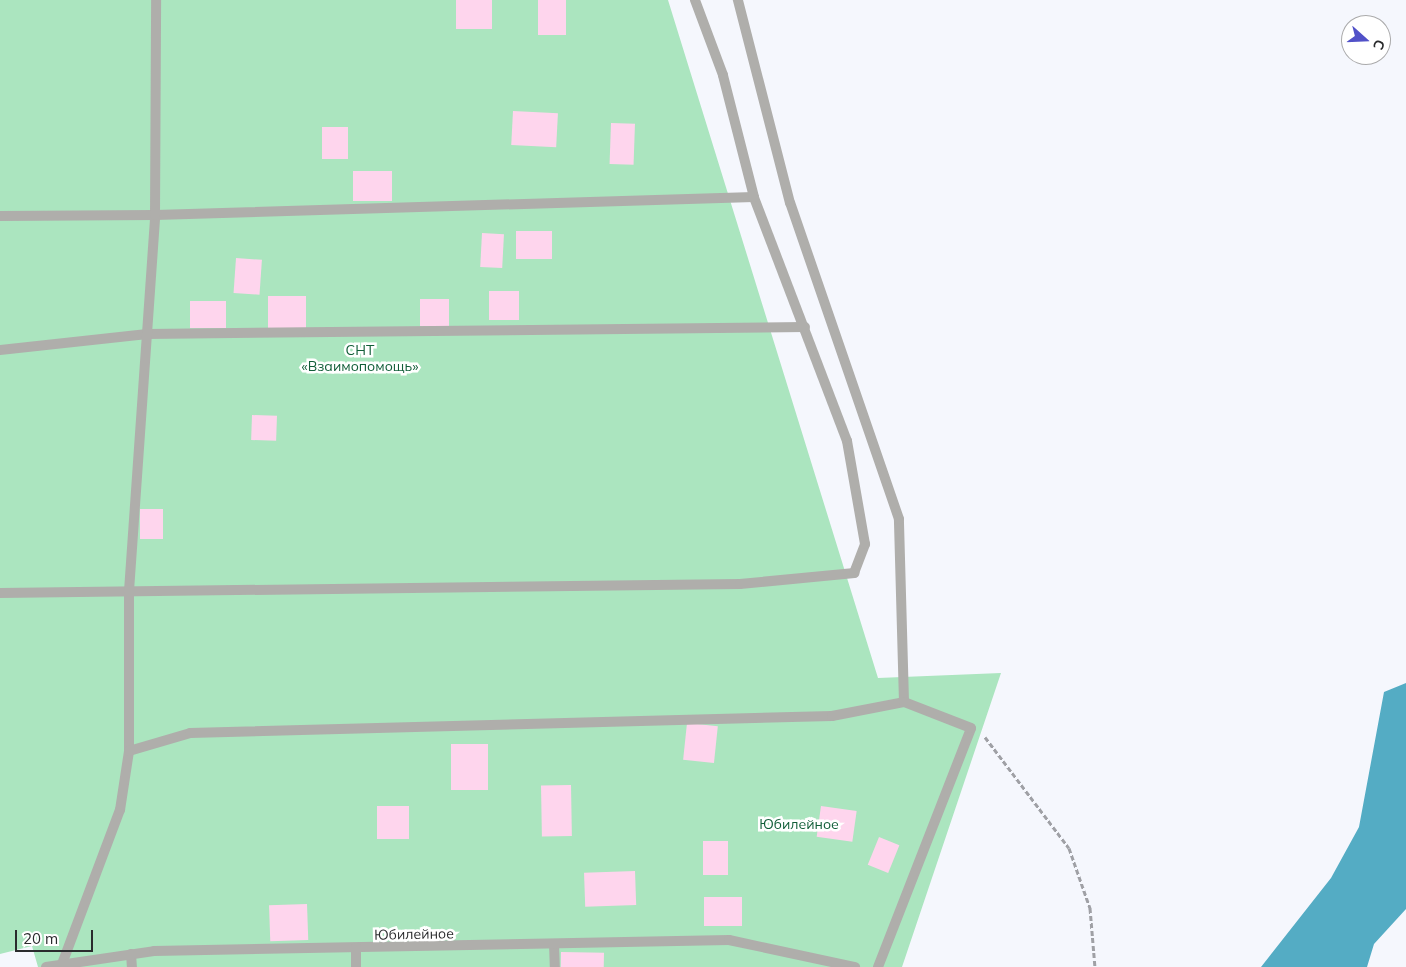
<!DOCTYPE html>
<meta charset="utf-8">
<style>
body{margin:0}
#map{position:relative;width:1406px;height:967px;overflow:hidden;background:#f5f7fd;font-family:Mulish,sans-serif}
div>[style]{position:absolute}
.green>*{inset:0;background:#abe5bf}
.water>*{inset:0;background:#54acc4}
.building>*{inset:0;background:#fed5ed;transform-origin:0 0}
.path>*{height:3px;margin-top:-1.5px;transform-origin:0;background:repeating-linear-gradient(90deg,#9fa0a5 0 5px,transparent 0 7.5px)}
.lane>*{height:10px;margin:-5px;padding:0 5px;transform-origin:5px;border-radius:5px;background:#afaeab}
span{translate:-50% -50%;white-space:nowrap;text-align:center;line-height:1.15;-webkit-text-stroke:5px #fff;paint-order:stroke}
.park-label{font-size:14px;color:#115e38}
.street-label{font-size:14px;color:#2a2b2d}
.north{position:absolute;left:1341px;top:15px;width:50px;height:50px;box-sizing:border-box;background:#fff;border:1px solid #aaaaab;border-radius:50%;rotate:110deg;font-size:14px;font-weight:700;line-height:20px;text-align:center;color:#2a2b2d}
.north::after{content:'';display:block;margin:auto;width:18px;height:22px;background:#5151c8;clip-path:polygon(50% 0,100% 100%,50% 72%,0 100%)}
.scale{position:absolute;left:15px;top:930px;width:78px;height:22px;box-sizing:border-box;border:2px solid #2a2b2d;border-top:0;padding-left:6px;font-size:15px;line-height:18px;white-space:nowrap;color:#2a2b2d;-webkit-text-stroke:4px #fff;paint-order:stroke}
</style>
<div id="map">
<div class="green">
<i style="clip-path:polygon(0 0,668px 0,878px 678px,1001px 673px,902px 967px,38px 967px,32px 946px,0 954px)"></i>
</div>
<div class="water">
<i style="clip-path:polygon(1406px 683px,1406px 909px,1374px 944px,1367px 967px,1261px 967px,1331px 878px,1359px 827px,1384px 692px)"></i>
</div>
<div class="building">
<i style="left:456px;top:0;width:36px;height:29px"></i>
<i style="left:538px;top:0;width:28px;height:35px"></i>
<i style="left:513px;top:111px;width:45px;height:34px;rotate:3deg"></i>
<i style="left:611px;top:123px;width:24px;height:41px;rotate:2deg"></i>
<i style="left:322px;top:127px;width:26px;height:32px"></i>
<i style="left:353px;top:171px;width:39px;height:30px"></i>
<i style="left:516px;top:231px;width:36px;height:28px"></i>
<i style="left:482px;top:233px;width:22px;height:34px;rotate:3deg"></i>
<i style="left:236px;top:258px;width:26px;height:35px;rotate:4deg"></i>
<i style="left:489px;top:291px;width:30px;height:29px"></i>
<i style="left:268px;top:296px;width:38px;height:33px"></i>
<i style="left:449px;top:299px;width:27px;height:29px;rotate:90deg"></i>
<i style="left:190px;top:301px;width:36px;height:27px"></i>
<i style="left:252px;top:415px;width:25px;height:25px;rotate:2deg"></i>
<i style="left:140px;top:509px;width:23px;height:30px"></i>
<i style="left:687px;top:723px;width:31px;height:37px;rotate:6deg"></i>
<i style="left:451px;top:744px;width:37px;height:46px"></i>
<i style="left:571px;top:785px;width:51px;height:30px;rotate:89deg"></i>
<i style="left:377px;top:806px;width:32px;height:33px"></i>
<i style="left:821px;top:806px;width:36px;height:31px;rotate:8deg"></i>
<i style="left:879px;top:837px;width:22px;height:30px;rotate:22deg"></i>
<i style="left:703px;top:841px;width:25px;height:34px"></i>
<i style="left:635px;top:871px;width:34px;height:51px;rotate:88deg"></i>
<i style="left:704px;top:897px;width:38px;height:29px"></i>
<i style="left:307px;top:904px;width:36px;height:38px;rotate:88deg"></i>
<i style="left:561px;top:952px;width:43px;height:15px;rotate:1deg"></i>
</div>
<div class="path">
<i style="left:985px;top:737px;width:139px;rotate:52.9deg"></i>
<i style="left:1069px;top:848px;width:64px;rotate:70.7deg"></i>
<i style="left:1090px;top:908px;width:59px;rotate:85.2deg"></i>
</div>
<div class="lane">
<i style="left:0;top:216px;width:155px;rotate:-0.4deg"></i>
<i style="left:155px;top:215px;width:599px;rotate:-1.72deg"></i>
<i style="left:0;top:350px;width:148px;rotate:-6.2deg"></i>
<i style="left:147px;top:334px;width:658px;rotate:-0.61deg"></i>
<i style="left:0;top:593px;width:740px;rotate:-0.7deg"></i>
<i style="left:740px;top:584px;width:115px;rotate:-5.5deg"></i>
<i style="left:854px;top:573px;width:31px;rotate:-69deg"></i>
<i style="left:865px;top:544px;width:105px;rotate:-99.9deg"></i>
<i style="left:847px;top:441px;width:261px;rotate:-110.9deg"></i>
<i style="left:754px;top:197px;width:126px;rotate:-104.3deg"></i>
<i style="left:723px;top:75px;width:80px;rotate:-110.5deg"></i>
<i style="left:129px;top:751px;width:160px;rotate:-90deg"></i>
<i style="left:129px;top:591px;width:377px;rotate:-86deg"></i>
<i style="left:155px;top:215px;width:215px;rotate:-89.7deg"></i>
<i style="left:554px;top:944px;width:23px;rotate:88deg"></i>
<i style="left:131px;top:954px;width:13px;rotate:86deg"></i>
<i style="left:62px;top:964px;width:165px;rotate:-69.4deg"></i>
<i style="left:120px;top:810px;width:60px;rotate:-81.3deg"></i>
<i style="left:129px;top:751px;width:64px;rotate:-16.4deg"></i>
<i style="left:190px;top:733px;width:642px;rotate:-1.52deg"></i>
<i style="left:832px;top:716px;width:73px;rotate:-11deg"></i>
<i style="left:904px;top:702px;width:183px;rotate:-91.6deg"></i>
<i style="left:899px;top:519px;width:334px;rotate:-109deg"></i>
<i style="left:790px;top:203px;width:210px;rotate:-104.4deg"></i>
<i style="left:46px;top:967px;width:109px;rotate:-8.4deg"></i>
<i style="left:154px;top:951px;width:575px;rotate:-1.1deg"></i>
<i style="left:729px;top:940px;width:129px;rotate:12.1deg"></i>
<i style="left:356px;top:967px;width:19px;rotate:-90deg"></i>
<i style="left:878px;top:967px;width:256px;rotate:-68.7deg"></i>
<i style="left:971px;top:728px;width:72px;rotate:-158.8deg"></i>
</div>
<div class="park-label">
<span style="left:360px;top:358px">СНТ<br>«Взаимопомощь»</span>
<span style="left:799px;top:824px">Юбилейное</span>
</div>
<div class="street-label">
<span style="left:414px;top:934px;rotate:-1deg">Юбилейное</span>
</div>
<div class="north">С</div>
<div class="scale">20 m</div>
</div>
